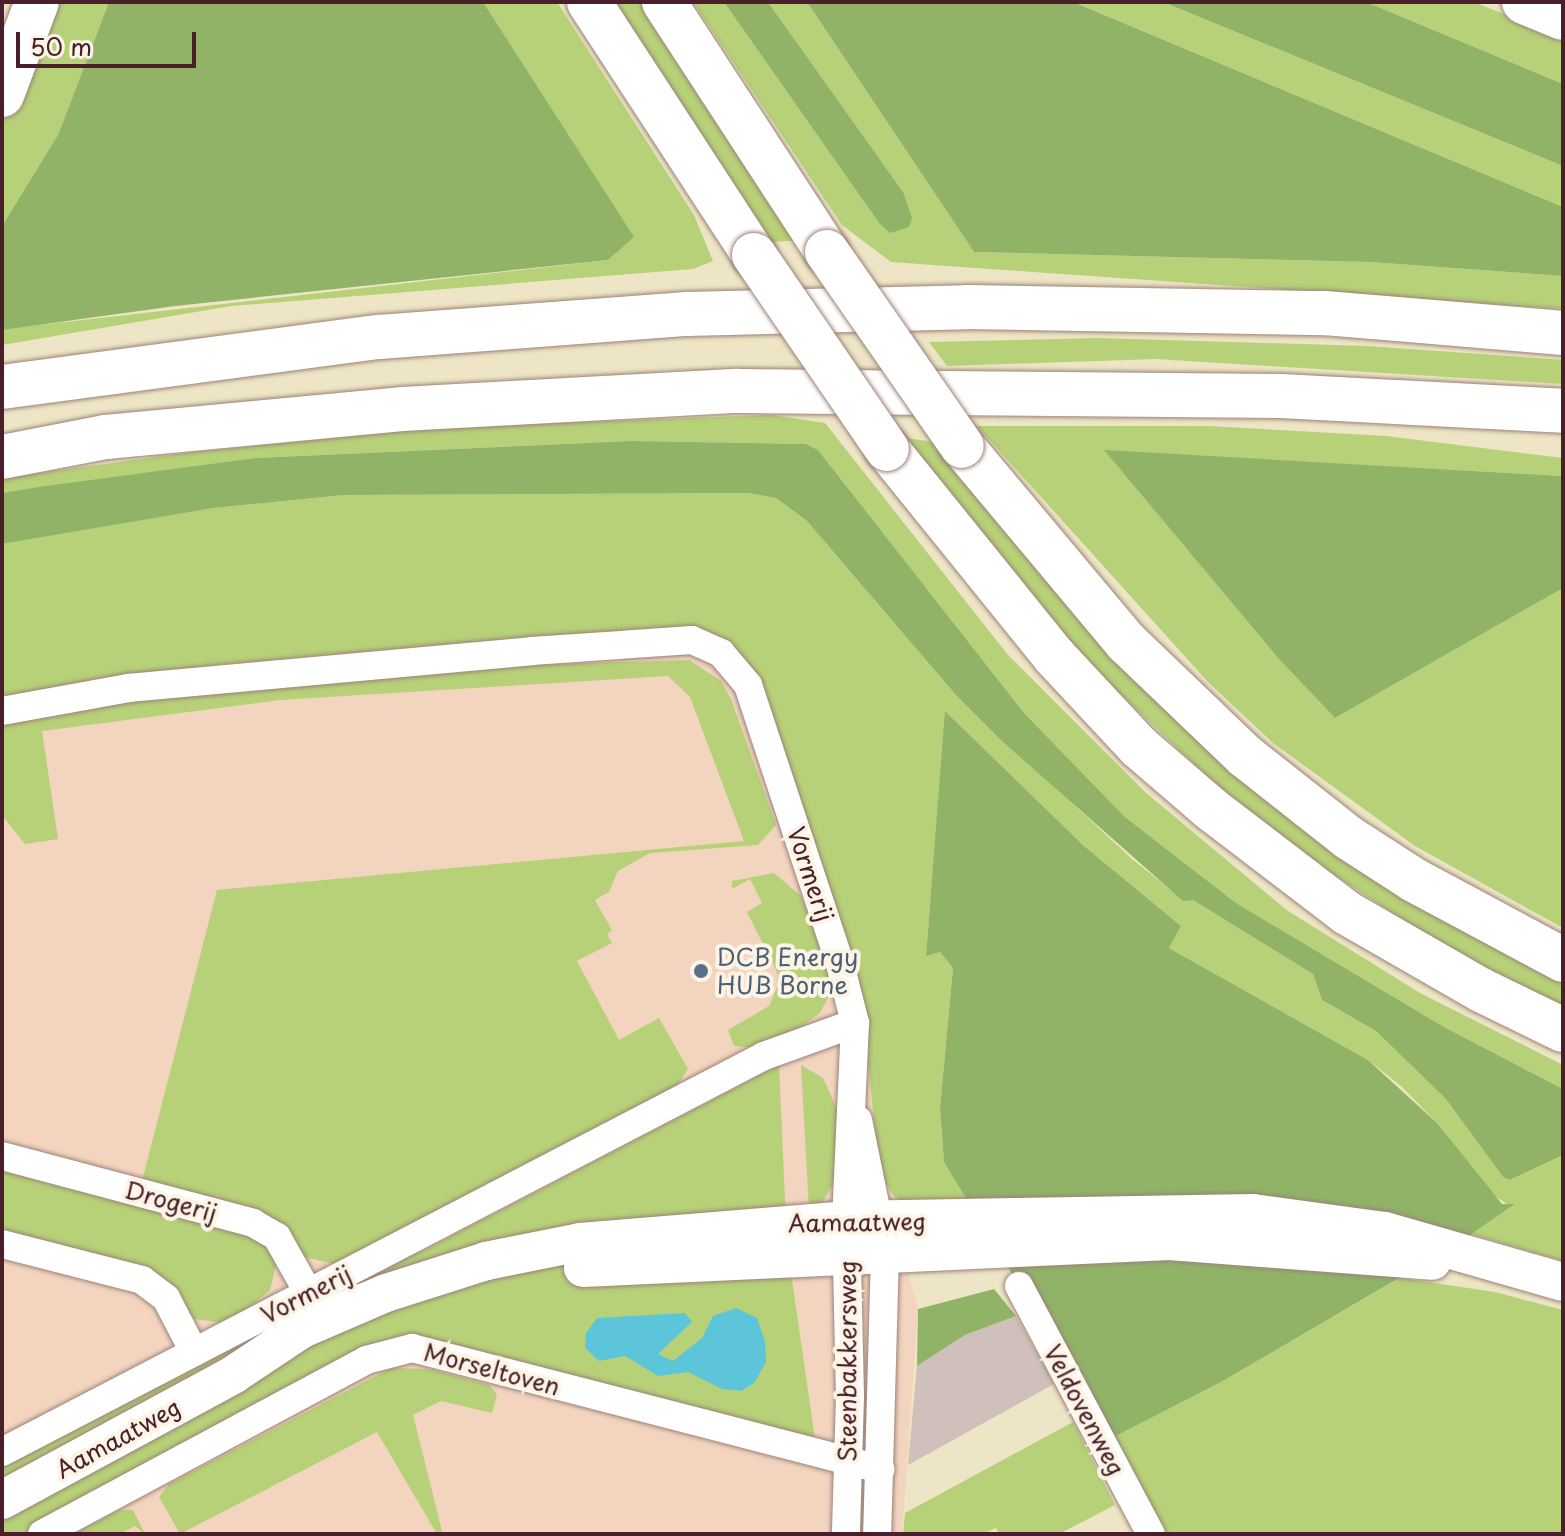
<!DOCTYPE html>
<style>
body{margin:0}
#map{position:relative;width:1565px;height:1536px;overflow:hidden;background:#ede5c5;font-family:"Playpen Sans",sans-serif}
div>[style]{position:absolute}
.built>*{inset:0;background:#f3d4bf}
.industrial>*{inset:0;background:#cfc0bb}
.green>*{inset:0;background:#b6d177}
.forest>*{inset:0;background:#90b368}
.water>*{inset:0;background:#5dc5d9}
.roads{filter:drop-shadow(0 0 2px #9c8278) drop-shadow(0 0 2px #9c8278)}
.minor>*{height:28px;margin:-14px;padding:0 14px;transform-origin:14px;border-radius:14px;background:#fff}
.secondary>*{height:38px;margin:-19px;padding:0 19px;transform-origin:19px;border-radius:19px;background:#fff}
.motorway>*{height:44px;margin:-22px;padding:0 22px;transform-origin:22px;border-radius:22px;background:#fff}
.bridges{filter:drop-shadow(0 0 2px #9c8278) drop-shadow(0 0 2px #9c8278)}
.motorway-bridge>*{height:44px;margin:-22px;padding:0 22px;transform-origin:22px;border-radius:22px;background:#fff}
.dots>*{width:22px;height:22px;translate:-50% -50%;box-sizing:border-box;border:4px solid #fcf5e5;border-radius:50%}
span{translate:-50% -50%;white-space:nowrap;text-align:center;line-height:1.15;-webkit-text-stroke:8px #fcf5e5;paint-order:stroke}
.street-label{font-size:24px;color:#4a1f2b}
.service-label{font-size:24px;color:#4e5e75}
.left{translate:0 -50%;text-align:left}
.frame{position:absolute;inset:0;border:4px solid #4a1f2b;pointer-events:none}
.scale{position:absolute;left:16px;top:32px;width:180px;height:36px;box-sizing:border-box;border:4px solid #4a1f2b;border-top:0;padding-left:10px;font-size:24px;line-height:28px;white-space:nowrap;color:#4a1f2b;-webkit-text-stroke:6px #fcf5e5;paint-order:stroke}
</style>
<div id="map">
<div class="built">
<i style="clip-path:polygon(718px 639px,865px 1031px,879px 1172px,918px 1309px,902px 1534px,2px 1534px,2px 696px,206px 666px,385px 649px)"></i>
</div>
<div class="industrial">
<i style="clip-path:polygon(1016px 1316px,1054px 1384px,908px 1465px,917px 1366px,965px 1335px)"></i>
</div>
<div class="green">
<i style="clip-path:polygon(52px 2px,109px 2px,58px 135px,2px 226px,2px 114px)"></i>
<i style="clip-path:polygon(483px 2px,557px 2px,694px 215px,713px 261px,693px 269px,231px 306px,2px 345px,2px 330px,21px 327px,608px 260px,633px 237px)"></i>
<i style="clip-path:polygon(613px 2px,651px 2px,803px 240px,770px 242px)"></i>
<i style="clip-path:polygon(693px 2px,724px 2px,879px 223px,903px 192px,768px 2px,807px 2px,974px 252px,1370px 262px,1563px 276px,1563px 309px,891px 262px,842px 225px)"></i>
<i style="clip-path:polygon(1073px 2px,1163px 2px,1563px 166px,1563px 207px)"></i>
<i style="clip-path:polygon(1366px 2px,1474px 2px,1563px 38px,1563px 84px)"></i>
<i style="clip-path:polygon(1098px 338px,1367px 346px,1563px 360px,1563px 384px,1156px 359px,947px 366px,929px 342px)"></i>
<i style="clip-path:polygon(772px 415px,825px 423px,1008px 655px,1145px 792px,1288px 911px,1420px 993px,1563px 1065px,1563px 1089px,1444px 1027px,1236px 903px,1125px 817px,1024px 713px,818px 450px,806px 444px,631px 441px,255px 458px,2px 493px,2px 478px,193px 452px,444px 427px)"></i>
<i style="clip-path:polygon(977px 426px,1208px 426px,1386px 436px,1563px 458px,1563px 476px,1105px 451px,1278px 658px,1335px 718px,1563px 588px,1563px 928px,1415px 846px,1273px 743px,1208px 682px)"></i>
<i style="clip-path:polygon(898px 437px,942px 443px,1098px 622px,1563px 972px,1563px 1014px,1477px 968px,1261px 827px,1084px 660px)"></i>
<i style="clip-path:polygon(748px 493px,776px 498px,807px 521px,955px 694px,1132px 859px,1183px 900px,1193px 900px,1313px 974px,1322px 1000px,1376px 1031px,1446px 1099px,1503px 1177px,1511px 1180px,1563px 1155px,1563px 1261px,1471px 1234px,1511px 1207px,1491px 1193px,1437px 1123px,1401px 1086px,1368px 1060px,1169px 948px,1181px 926px,1084px 846px,946px 712px,926px 955px,940px 952px,953px 968px,940px 1108px,944px 1162px,972px 1207px,908px 1207px,893px 1195px,879px 1172px,865px 1031px,732px 649px,473px 642px,206px 666px,2px 696px,2px 544px,214px 508px,344px 495px)"></i>
<i style="clip-path:polygon(689px 660px,721px 681px,731px 699px,776px 825px,758px 845px,650px 853px,618px 871px,609px 892px,595px 900px,612px 930px,607px 934px,612px 943px,577px 961px,619px 1040px,659px 1018px,688px 1069px,673px 1092px,334px 1264px,300px 1256px,142px 1181px,217px 890px,744px 841px,690px 697px,668px 676px,280px 700px,42px 731px,58px 839px,25px 844px,2px 815px,2px 718px,64px 707px,461px 667px)"></i>
<i style="clip-path:polygon(774px 873px,801px 896px,831px 977px,829px 996px,820px 1013px,798px 1029px,759px 1048px,734px 1046px,728px 1030px,769px 1006px,778px 985px,777px 972px,747px 912px,762px 903px,750px 879px,732px 889px,732px 881px)"></i>
<i style="clip-path:polygon(779px 1065px,787px 1245px,816px 1446px,402px 1337px,388px 1339px,22px 1534px,2px 1534px,2px 1467px,364px 1275px,423px 1251px)"></i>
<i style="clip-path:polygon(801px 1065px,823px 1078px,837px 1109px,836px 1180px,822px 1203px,809px 1210px)"></i>
<i style="clip-path:polygon(2px 1167px,256px 1233px,271px 1250px,276px 1265px,270px 1290px,240px 1316px,219px 1322px,194px 1319px,146px 1269px,2px 1229px)"></i>
<i style="clip-path:polygon(1400px 1278px,1495px 1292px,1563px 1310px,1563px 1534px,1163px 1534px,1112px 1438px,1221px 1382px)"></i>
<i style="clip-path:polygon(391px 1368px,429px 1369px,489px 1385px,497px 1394px,492px 1413px,441px 1401px,413px 1415px,442px 1531px,437px 1534px,377px 1432px,180px 1534px,159px 1497px,169px 1484px)"></i>
<i style="clip-path:polygon(1073px 1422px,1115px 1505px,1059px 1534px,999px 1534px,996px 1528px,983px 1534px,903px 1534px,905px 1513px)"></i>
<i style="clip-path:polygon(120px 1510px,133px 1510px,145px 1534px,135px 1526px,120px 1534px,73px 1534px)"></i>
</div>
<div class="forest">
<i style="clip-path:polygon(109px 2px,483px 2px,634px 237px,608px 260px,175px 306px,2px 330px,2px 226px,58px 135px)"></i>
<i style="clip-path:polygon(724px 2px,768px 2px,903px 192px,912px 218px,909px 227px,890px 233px,879px 223px)"></i>
<i style="clip-path:polygon(807px 2px,1073px 2px,1563px 207px,1563px 276px,1370px 262px,974px 252px)"></i>
<i style="clip-path:polygon(1163px 2px,1366px 2px,1563px 84px,1563px 166px)"></i>
<i style="clip-path:polygon(631px 441px,806px 444px,818px 450px,1024px 713px,1125px 817px,1236px 903px,1444px 1027px,1563px 1089px,1563px 1155px,1510px 1180px,1503px 1177px,1446px 1099px,1376px 1031px,1322px 1000px,1313px 974px,1193px 900px,1183px 901px,1002px 741px,955px 694px,807px 521px,776px 498px,748px 493px,344px 495px,214px 508px,2px 544px,2px 493px,39px 487px,255px 458px)"></i>
<i style="clip-path:polygon(1104px 450px,1563px 476px,1563px 588px,1335px 718px,1278px 658px)"></i>
<i style="clip-path:polygon(945px 711px,1084px 846px,1181px 926px,1169px 948px,1368px 1060px,1437px 1123px,1502px 1204px,1515px 1204px,1454px 1246px,1221px 1382px,1112px 1438px,944px 1162px,940px 1108px,953px 968px,940px 952px,926px 956px)"></i>
<i style="clip-path:polygon(994px 1289px,1016px 1316px,965px 1335px,917px 1366px,918px 1309px)"></i>
</div>
<div class="water">
<i style="clip-path:polygon(736px 1308px,757px 1318px,765px 1341px,766px 1362px,754px 1383px,741px 1391px,722px 1389px,688px 1372px,658px 1376px,625px 1356px,599px 1361px,585px 1348px,586px 1333px,597px 1318px,685px 1313px,692px 1322px,658px 1354px,673px 1361px,702px 1338px,713px 1316px)"></i>
</div>
<div class="roads">
<div class="minor">
<i style="left:2px;top:711px;width:128px;rotate:-10.3deg"></i>
<i style="left:128px;top:688px;width:405px;rotate:-5.2deg"></i>
<i style="left:531px;top:651px;width:161px;rotate:-3.9deg"></i>
<i style="left:692px;top:640px;width:32px;rotate:24deg"></i>
<i style="left:721px;top:653px;width:42px;rotate:49.8deg"></i>
<i style="left:748px;top:685px;width:290px;rotate:71.7deg"></i>
<i style="left:839px;top:960px;width:65px;rotate:75.7deg"></i>
<i style="left:855px;top:1023px;width:197px;rotate:92.6deg"></i>
<i style="left:846px;top:1220px;width:176px;rotate:88.7deg"></i>
<i style="left:850px;top:1396px;width:138px;rotate:91.7deg"></i>
<i style="left:858px;top:1120px;width:136px;rotate:78.5deg"></i>
<i style="left:885px;top:1253px;width:281px;rotate:91.6deg"></i>
<i style="left:2px;top:1156px;width:260px;rotate:14.9deg"></i>
<i style="left:253px;top:1223px;width:28px;rotate:30deg"></i>
<i style="left:277px;top:1237px;width:63px;rotate:60.6deg"></i>
<i style="left:2px;top:1244px;width:145px;rotate:14.4deg"></i>
<i style="left:142px;top:1280px;width:30px;rotate:37deg"></i>
<i style="left:166px;top:1298px;width:61px;rotate:62.6deg"></i>
<i style="left:1019px;top:1286px;width:281px;rotate:62deg"></i>
<i style="left:2px;top:1452px;width:859px;rotate:-27.46deg"></i>
<i style="left:764px;top:1056px;width:97px;rotate:-19.9deg"></i>
<i style="left:42px;top:1534px;width:368px;rotate:-28.2deg"></i>
<i style="left:366px;top:1360px;width:48px;rotate:-14.6deg"></i>
<i style="left:412px;top:1348px;width:484px;rotate:14.5deg"></i>
</div>
<div class="secondary">
<i style="left:583px;top:1268px;width:587px;rotate:-2.64deg"></i>
<i style="left:1169px;top:1241px;width:264px;rotate:4.3deg"></i>
<i style="left:2px;top:1500px;width:263px;rotate:-28.4deg"></i>
<i style="left:233px;top:1375px;width:83px;rotate:-33.7deg"></i>
<i style="left:302px;top:1329px;width:91px;rotate:-23.2deg"></i>
<i style="left:386px;top:1293px;width:105px;rotate:-17.7deg"></i>
<i style="left:486px;top:1261px;width:96px;rotate:-11.4deg"></i>
<i style="left:580px;top:1242px;width:267px;rotate:-4.7deg"></i>
<i style="left:846px;top:1220px;width:407px;rotate:-1deg"></i>
<i style="left:1253px;top:1213px;width:133px;rotate:7.8deg"></i>
<i style="left:1385px;top:1231px;width:185px;rotate:16deg"></i>
</div>
<div class="motorway">
<i style="left:589px;top:2px;width:302px;rotate:56.9deg"></i>
<i style="left:664px;top:2px;width:298px;rotate:56.9deg"></i>
<i style="left:1524px;top:2px;width:42px;rotate:22.3deg"></i>
<i style="left:2px;top:95px;width:99px;rotate:-69.4deg"></i>
<i style="left:2px;top:387px;width:380px;rotate:-7.6deg"></i>
<i style="left:379px;top:337px;width:309px;rotate:-4.3deg"></i>
<i style="left:687px;top:314px;width:280px;rotate:-1.4deg"></i>
<i style="left:967px;top:307px;width:358px;rotate:1deg"></i>
<i style="left:1325px;top:313px;width:239px;rotate:4.8deg"></i>
<i style="left:962px;top:446px;width:256px;rotate:50.1deg"></i>
<i style="left:1126px;top:642px;width:165px;rotate:43.8deg"></i>
<i style="left:1245px;top:756px;width:132px;rotate:38.3deg"></i>
<i style="left:1349px;top:838px;width:77px;rotate:32.9deg"></i>
<i style="left:1414px;top:880px;width:169px;rotate:28.2deg"></i>
<i style="left:887px;top:449px;width:267px;rotate:51.1deg"></i>
<i style="left:1055px;top:657px;width:123px;rotate:47deg"></i>
<i style="left:1139px;top:747px;width:95px;rotate:40.7deg"></i>
<i style="left:1211px;top:809px;width:171px;rotate:37.4deg"></i>
<i style="left:1347px;top:913px;width:155px;rotate:29.9deg"></i>
<i style="left:1481px;top:990px;width:91px;rotate:26deg"></i>
<i style="left:2px;top:457px;width:106px;rotate:-10.9deg"></i>
<i style="left:106px;top:437px;width:297px;rotate:-5.4deg"></i>
<i style="left:402px;top:409px;width:336px;rotate:-3.1deg"></i>
<i style="left:738px;top:391px;width:543px;rotate:0.53deg"></i>
<i style="left:1281px;top:396px;width:282px;rotate:3deg"></i>
</div>
</div>
<div class="bridges">
<div class="motorway-bridge">
<i style="left:827px;top:252px;width:236px;rotate:55.2deg"></i>
<i style="left:754px;top:255px;width:235px;rotate:55.6deg"></i>
</div>
</div>
<div class="dots">
<i style="left:701px;top:971px;background:#5c6f8a"></i>
</div>
<div class="street-label">
<span style="left:811px;top:874px;rotate:72deg">Vormerij</span>
<span style="left:171px;top:1201px;rotate:15deg">Drogerij</span>
<span style="left:857px;top:1222px;rotate:-1deg">Aamaatweg</span>
<span style="left:306px;top:1294px;rotate:-27deg">Vormerij</span>
<span style="left:847px;top:1361px;rotate:-90deg">Steenbakkersweg</span>
<span style="left:492px;top:1369px;rotate:15deg">Morseltoven</span>
<span style="left:1085px;top:1410px;rotate:62deg">Veldovenweg</span>
<span style="left:118px;top:1438px;rotate:-29deg">Aamaatweg</span>
</div>
<div class="service-label">
<span class="left" style="left:717px;top:971px">DCB Energy<br>HUB Borne</span>
</div>
<div class="frame"></div>
<div class="scale">50 m</div>
</div>
